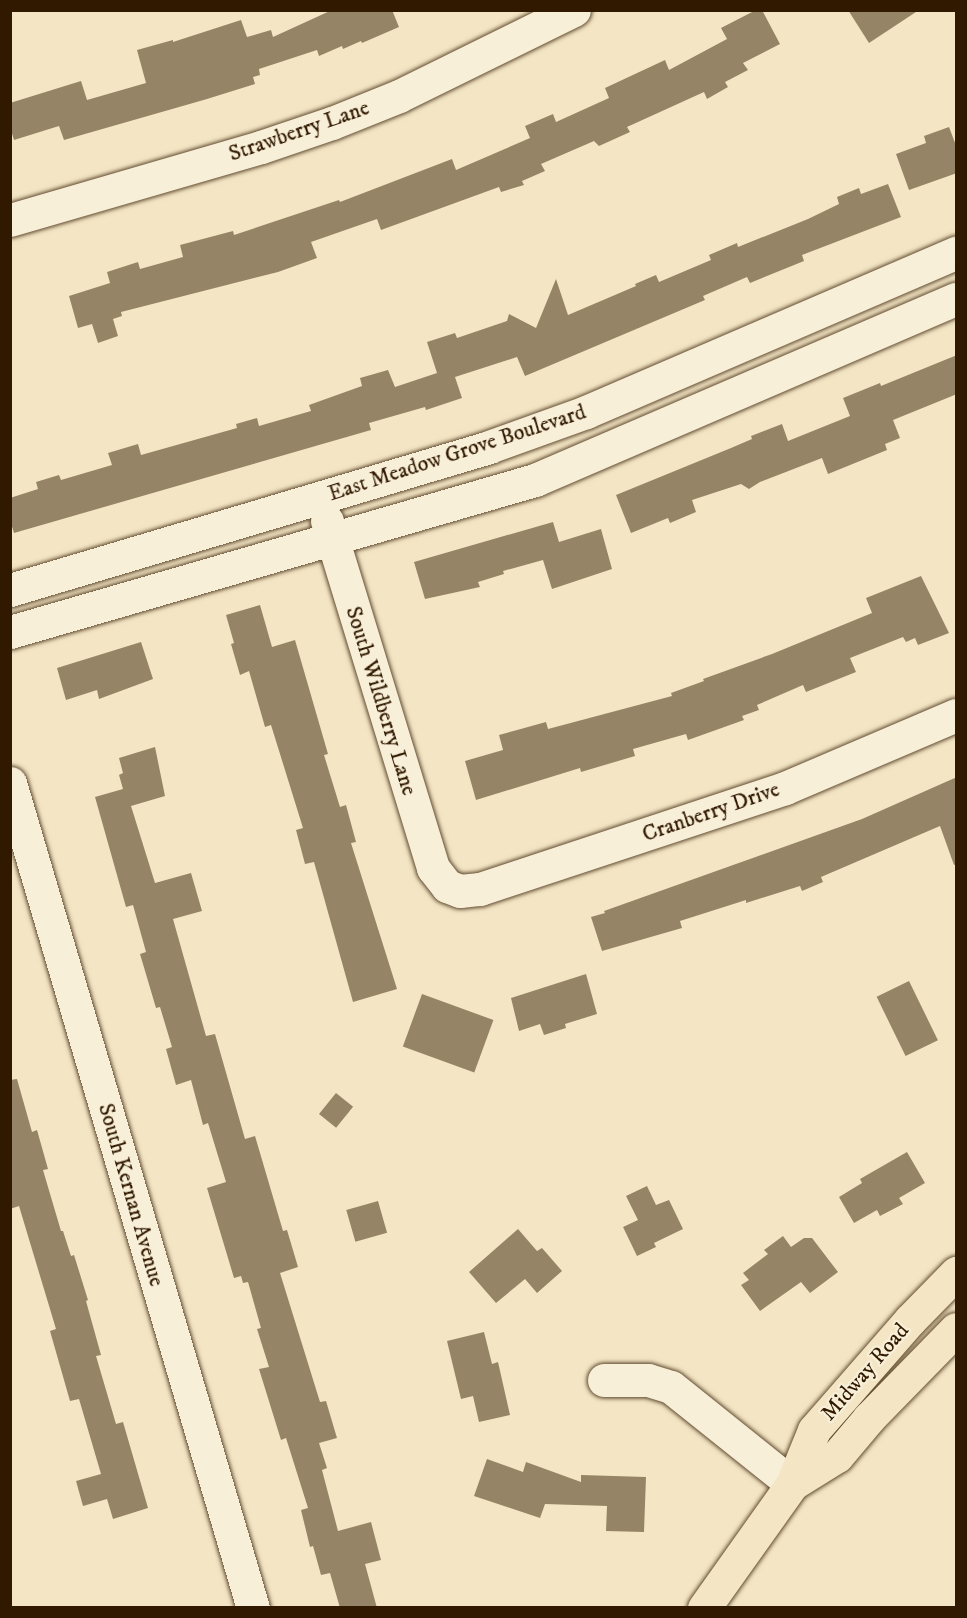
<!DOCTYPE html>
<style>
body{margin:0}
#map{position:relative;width:967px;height:1618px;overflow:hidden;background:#f4e6c5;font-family:"IM FELL DW Pica",serif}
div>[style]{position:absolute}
.building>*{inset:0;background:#968466;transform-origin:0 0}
.roads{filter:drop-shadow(0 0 2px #624c31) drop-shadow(0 0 2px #624c31)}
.minor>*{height:33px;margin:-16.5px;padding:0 16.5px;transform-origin:16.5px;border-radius:16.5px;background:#f8efd9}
.major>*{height:33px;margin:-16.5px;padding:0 16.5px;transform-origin:16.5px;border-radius:16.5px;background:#f4e6c5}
span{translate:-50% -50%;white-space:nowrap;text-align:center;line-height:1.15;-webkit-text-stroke:4.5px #f8efd9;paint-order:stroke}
.street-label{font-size:22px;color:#311900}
.frame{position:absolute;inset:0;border:12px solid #311900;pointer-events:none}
</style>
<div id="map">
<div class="building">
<i style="clip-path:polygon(332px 10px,392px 10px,399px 27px,362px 43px,361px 41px,343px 49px,342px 46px,319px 56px,317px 50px,259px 69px,260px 75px,253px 77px,255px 84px,207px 99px,64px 140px,59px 126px,14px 140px,10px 127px,10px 103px,81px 81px,87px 100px,146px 83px,137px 50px,173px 40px,173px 42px,241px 20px,247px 37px,271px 30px,273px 37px)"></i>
<i style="clip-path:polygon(756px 10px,762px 10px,780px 44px,743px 63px,748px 70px,725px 82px,728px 87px,707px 99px,704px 92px,627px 127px,630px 132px,599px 146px,594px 141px,541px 164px,545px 171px,522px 181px,524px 185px,501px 192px,499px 187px,381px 230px,377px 219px,311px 242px,317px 258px,278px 272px,121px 312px,122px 316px,113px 319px,118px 336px,98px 343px,92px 324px,78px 328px,69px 296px,110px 283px,107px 272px,138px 262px,140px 269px,183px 257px,180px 245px,233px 231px,234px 235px,339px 200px,340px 202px,452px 159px,456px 170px,530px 138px,525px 126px,553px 114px,556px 122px,609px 98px,605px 88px,665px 60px,669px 70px,727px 39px,721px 28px)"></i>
<i style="clip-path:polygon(848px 10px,919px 10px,869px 43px)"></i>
<i style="clip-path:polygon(949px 127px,957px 148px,957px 173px,909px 190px,896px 154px,926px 143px,924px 136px)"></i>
<i style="clip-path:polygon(888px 184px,901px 217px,802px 255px,804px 261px,750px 283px,747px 277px,703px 296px,705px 300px,525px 376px,517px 357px,455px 377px,462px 398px,426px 410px,425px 407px,369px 423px,371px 430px,14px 533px,10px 520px,10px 498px,38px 489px,36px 482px,59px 475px,61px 480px,112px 465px,108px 453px,138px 444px,141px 455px,237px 428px,236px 424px,257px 418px,259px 426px,311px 411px,309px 405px,362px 386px,360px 378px,388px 370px,395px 387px,437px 373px,427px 342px,455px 333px,457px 338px,507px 321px,509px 314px,536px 328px,556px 279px,568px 315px,636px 286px,635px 284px,656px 275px,659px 282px,711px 260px,709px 255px,737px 243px,738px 247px,808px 219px,839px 204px,837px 197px,859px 188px,861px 194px)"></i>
<i style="clip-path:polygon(957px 355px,957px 394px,893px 420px,900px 438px,885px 444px,887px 450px,828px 474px,822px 458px,760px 482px,749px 489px,741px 484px,692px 500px,696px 512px,670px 523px,668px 518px,631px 533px,616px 495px,731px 448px,752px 439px,751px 436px,782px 424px,788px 441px,850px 416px,843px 398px,880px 383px,881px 386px)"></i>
<i style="clip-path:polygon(553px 522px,559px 542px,601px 529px,612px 569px,552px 589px,543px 560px,503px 571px,504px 574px,478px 582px,480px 587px,425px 599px,414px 562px)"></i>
<i style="clip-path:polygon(921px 576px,949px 633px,918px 645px,915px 638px,906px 642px,903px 637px,850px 658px,856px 672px,806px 692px,803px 685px,757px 705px,759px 710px,742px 716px,744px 720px,688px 740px,686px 734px,633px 749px,635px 756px,581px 772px,580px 768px,476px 800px,465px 761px,503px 750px,499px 735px,546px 722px,548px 729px,672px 696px,671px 693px,704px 681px,703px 679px,772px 654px,872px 613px,866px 598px)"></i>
<i style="clip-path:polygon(260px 605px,272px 647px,295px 640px,328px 754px,324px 755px,340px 807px,346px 805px,356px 842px,351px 843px,397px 989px,353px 1002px,314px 862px,305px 864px,296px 830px,303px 828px,271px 725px,265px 727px,249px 671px,240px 675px,231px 644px,234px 643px,226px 615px)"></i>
<i style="clip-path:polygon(141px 642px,153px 679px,99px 699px,97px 690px,66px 700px,57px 668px)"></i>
<i style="clip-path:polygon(155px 747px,165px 796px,131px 806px,155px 883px,191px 873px,202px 911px,173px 919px,206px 1036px,215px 1034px,245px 1139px,255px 1136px,283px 1231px,287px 1230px,298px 1267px,280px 1273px,320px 1402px,326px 1401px,337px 1438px,319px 1443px,327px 1468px,322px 1470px,338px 1531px,371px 1522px,381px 1560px,365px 1564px,377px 1608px,340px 1608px,330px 1573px,321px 1575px,313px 1546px,310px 1547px,301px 1510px,308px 1508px,286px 1438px,281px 1440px,259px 1369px,269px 1367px,257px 1329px,261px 1328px,248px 1282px,243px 1283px,241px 1276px,234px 1278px,207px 1188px,226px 1182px,208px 1123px,203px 1125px,191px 1080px,176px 1085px,166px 1049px,172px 1047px,160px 1007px,156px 1008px,140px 954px,146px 952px,133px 905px,126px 907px,95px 797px,123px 789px,119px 775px,123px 773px,119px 758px)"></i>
<i style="clip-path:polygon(957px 777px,957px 864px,954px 865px,940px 826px,821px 877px,823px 882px,802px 891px,800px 886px,746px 903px,746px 900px,680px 921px,682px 928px,602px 951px,591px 917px,605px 913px,604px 911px,862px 819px)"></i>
<i style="clip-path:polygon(586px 974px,597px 1014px,565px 1024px,566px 1028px,544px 1035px,540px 1024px,519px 1031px,511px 998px)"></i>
<i style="left:909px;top:981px;width:66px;height:36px;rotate:64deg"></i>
<i style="left:422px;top:994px;width:76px;height:56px;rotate:20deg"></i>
<i style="clip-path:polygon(17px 1079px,32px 1132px,37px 1130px,48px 1169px,43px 1170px,61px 1231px,63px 1231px,71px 1256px,74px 1255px,88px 1300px,86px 1301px,101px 1355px,96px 1356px,116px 1424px,123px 1422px,148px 1508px,113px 1519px,107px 1499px,83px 1506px,76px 1481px,101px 1474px,79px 1399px,70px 1401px,50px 1331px,56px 1329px,19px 1206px,10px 1209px,10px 1080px)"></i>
<i style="left:336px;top:1093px;width:22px;height:27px;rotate:39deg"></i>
<i style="clip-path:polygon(907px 1152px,925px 1183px,899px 1198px,903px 1204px,880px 1216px,877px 1210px,854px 1223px,839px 1197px,862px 1183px,860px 1179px)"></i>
<i style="clip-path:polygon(647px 1186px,656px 1205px,669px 1200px,683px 1229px,654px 1243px,656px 1247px,637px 1256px,623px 1227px,638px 1220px,626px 1196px)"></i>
<i style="left:378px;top:1201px;width:33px;height:33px;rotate:74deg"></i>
<i style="clip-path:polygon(518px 1229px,537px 1251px,542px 1248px,562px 1271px,537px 1293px,525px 1279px,496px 1303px,469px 1272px)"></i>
<i style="clip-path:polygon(783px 1236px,791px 1247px,804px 1238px,812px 1238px,838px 1272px,810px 1293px,801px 1282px,760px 1311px,741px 1285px,749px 1280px,743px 1273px,768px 1254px,764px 1250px)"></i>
<i style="clip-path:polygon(484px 1332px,492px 1364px,498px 1362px,510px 1415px,479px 1422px,473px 1396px,461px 1399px,447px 1341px)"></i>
<i style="clip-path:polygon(487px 1459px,523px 1472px,526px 1462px,581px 1482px,581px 1475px,646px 1477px,644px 1532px,606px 1531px,607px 1506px,545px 1504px,540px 1518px,474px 1496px)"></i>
</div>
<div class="roads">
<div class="minor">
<i style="left:10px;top:220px;width:261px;rotate:-16.2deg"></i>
<i style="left:261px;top:147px;width:75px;rotate:-18.7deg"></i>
<i style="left:332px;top:123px;width:72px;rotate:-21.9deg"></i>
<i style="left:399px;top:96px;width:195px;rotate:-26.2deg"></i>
<i style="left:327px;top:521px;width:363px;rotate:73deg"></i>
<i style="left:433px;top:868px;width:23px;rotate:52deg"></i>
<i style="left:447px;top:886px;width:14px;rotate:21deg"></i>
<i style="left:460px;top:891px;width:20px;rotate:-6deg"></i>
<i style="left:480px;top:889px;width:321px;rotate:-18.3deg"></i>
<i style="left:785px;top:788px;width:186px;rotate:-23.1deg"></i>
<i style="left:10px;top:590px;width:500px;rotate:-16.6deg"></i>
<i style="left:489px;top:447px;width:103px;rotate:-19.8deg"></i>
<i style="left:586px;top:412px;width:403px;rotate:-23.3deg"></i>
<i style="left:10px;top:632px;width:547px;rotate:-16.15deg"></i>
<i style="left:535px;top:480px;width:458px;rotate:-23.3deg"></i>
<i style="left:10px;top:783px;width:860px;rotate:73.59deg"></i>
<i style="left:604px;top:1380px;width:44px"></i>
<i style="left:648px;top:1380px;width:24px;rotate:17deg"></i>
<i style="left:671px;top:1387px;width:155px;rotate:38.7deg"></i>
</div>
<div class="major">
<i style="left:792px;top:1484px;width:53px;rotate:-31.9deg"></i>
<i style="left:837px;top:1456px;width:50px;rotate:-49.9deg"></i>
<i style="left:869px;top:1418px;width:124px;rotate:-45.7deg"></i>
<i style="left:704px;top:1608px;width:152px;rotate:-54.6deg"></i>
<i style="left:792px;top:1484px;width:58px;rotate:-67.8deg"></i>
<i style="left:814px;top:1430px;width:146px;rotate:-48.9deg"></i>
<i style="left:910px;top:1320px;width:66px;rotate:-45.6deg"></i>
</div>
</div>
<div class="street-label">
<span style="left:299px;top:131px;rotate:-19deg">Strawberry Lane</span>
<span style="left:457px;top:453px;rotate:-18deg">East Meadow Grove Boulevard</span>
<span style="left:381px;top:701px;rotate:73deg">South Wildberry Lane</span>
<span style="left:711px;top:812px;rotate:-19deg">Cranberry Drive</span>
<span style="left:131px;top:1195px;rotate:74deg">South Kernan Avenue</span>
<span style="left:865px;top:1372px;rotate:-49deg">Midway Road</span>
</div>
<div class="frame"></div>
</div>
